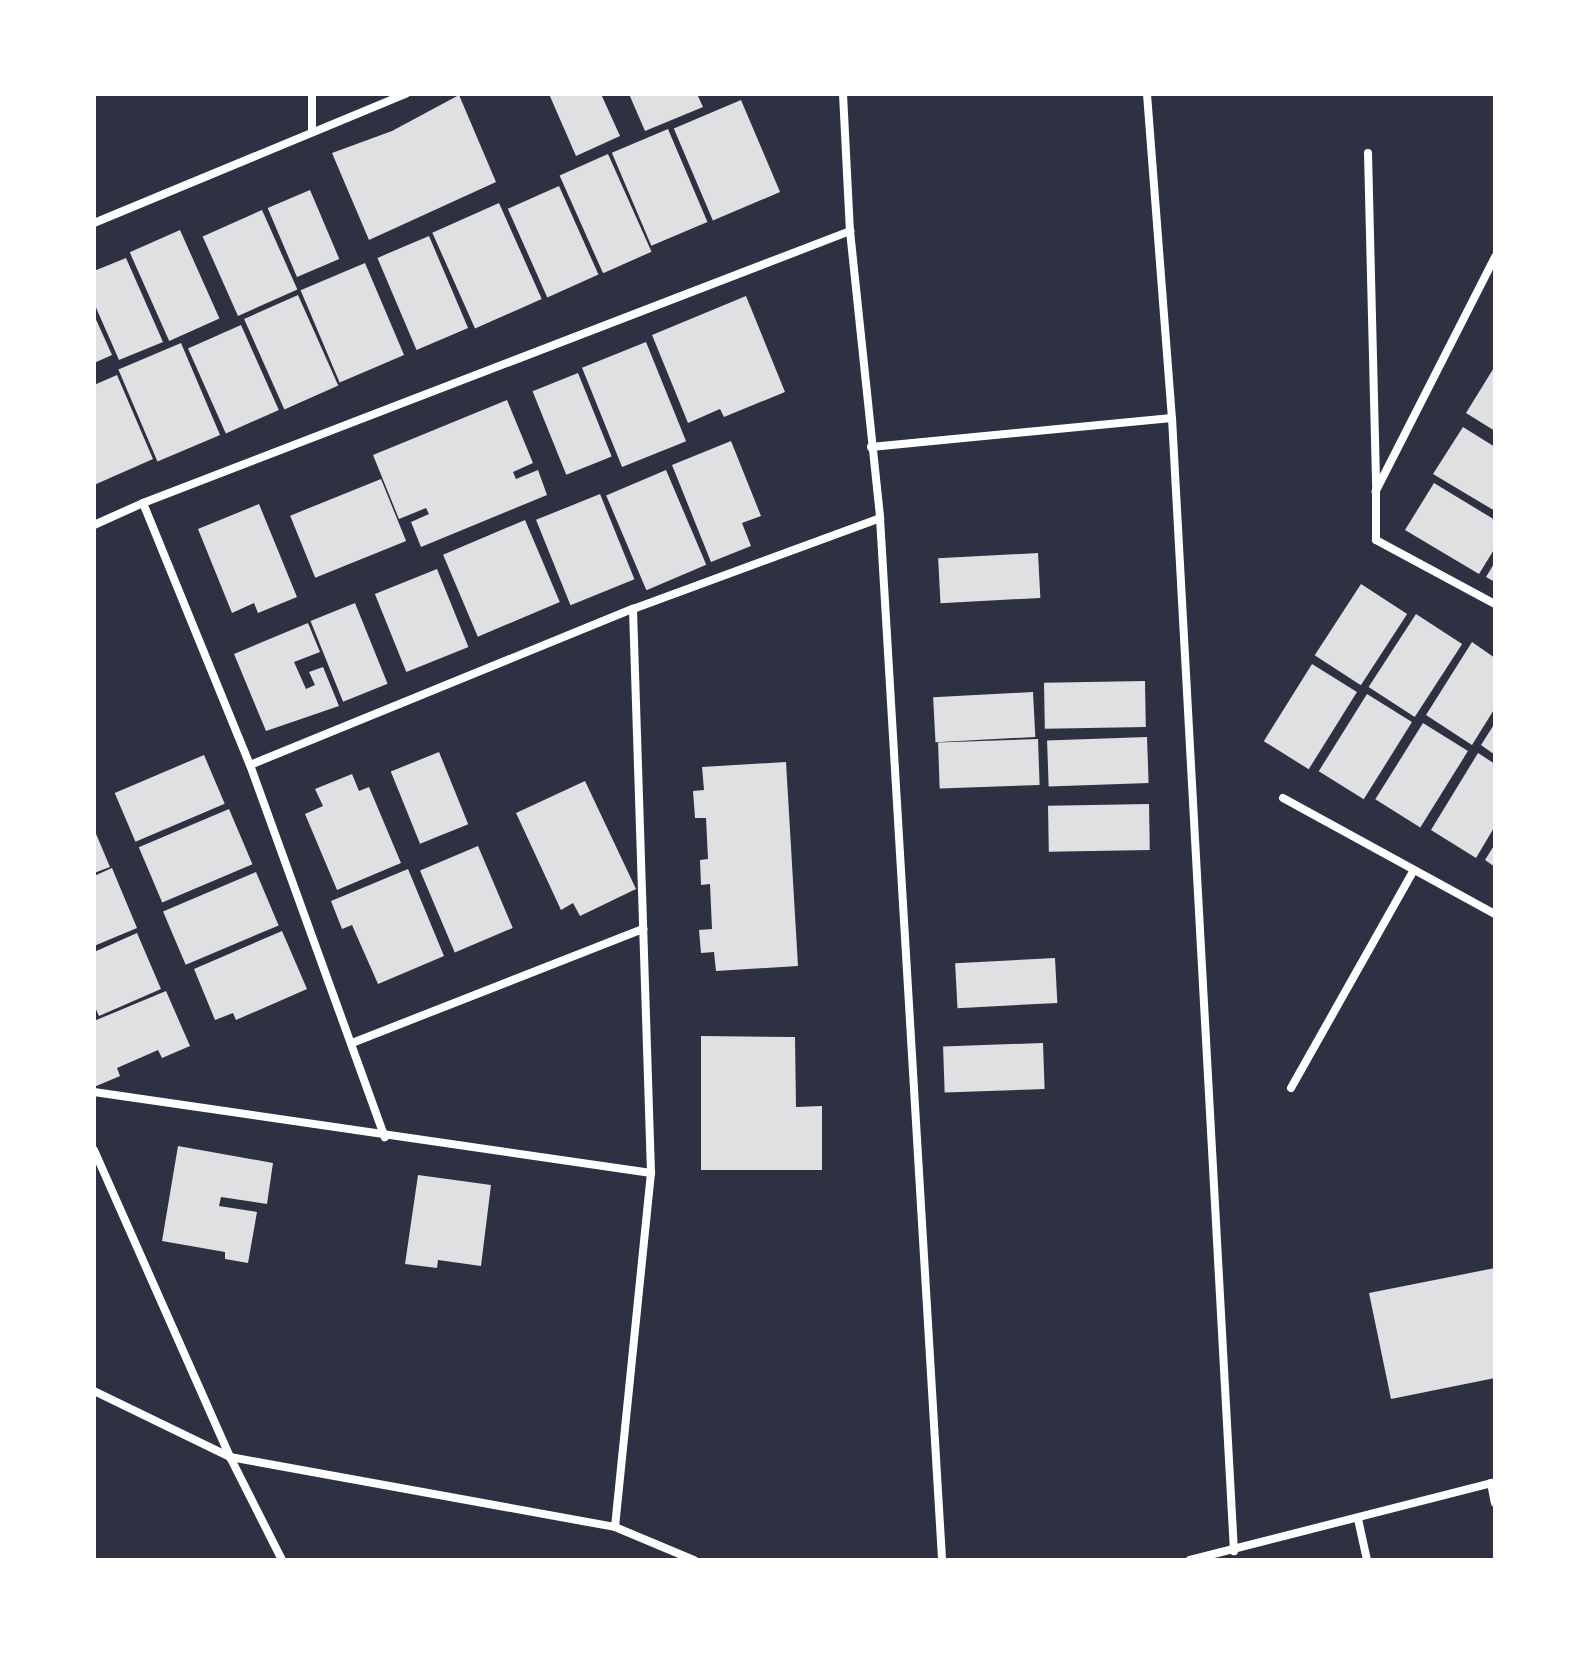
<!DOCTYPE html>
<style>
body{margin:0}
#map{position:relative;width:1589px;height:1654px;overflow:hidden;background:#2d3142;font-family:"IBM Plex Serif",serif}
div>[style]{position:absolute}
.building>*{inset:0;background:#e0e0e3;transform-origin:0 0}
.minor>*{height:8px;margin:-4px;padding:0 4px;transform-origin:4px;border-radius:4px;background:#fff}
span{translate:-50% -50%;white-space:nowrap;text-align:center;line-height:1.15;-webkit-text-stroke:6px #fff;paint-order:stroke}
.frame{position:absolute;inset:0;border:96px solid #fff;pointer-events:none}
</style>
<div id="map">
<div class="building">
<i style="clip-path:polygon(549px 94px,601px 94px,620px 136px,576px 156px)"></i>
<i style="clip-path:polygon(629px 94px,697px 94px,703px 107px,645px 131px)"></i>
<i style="clip-path:polygon(459px 95px,496px 182px,369px 240px,332px 153px,392px 131px)"></i>
<i style="left:741px;top:100px;width:100px;height:73px;rotate:67deg"></i>
<i style="left:668px;top:129px;width:101px;height:61px;rotate:67deg"></i>
<i style="left:608px;top:154px;width:107px;height:53px;rotate:66deg"></i>
<i style="left:559px;top:186px;width:97px;height:56px;rotate:66deg"></i>
<i style="left:310px;top:190px;width:75px;height:46px;rotate:67deg"></i>
<i style="left:499px;top:203px;width:105px;height:73px;rotate:66deg"></i>
<i style="left:262px;top:210px;width:87px;height:65px;rotate:66deg"></i>
<i style="left:180px;top:230px;width:97px;height:55px;rotate:66deg"></i>
<i style="left:429px;top:236px;width:100px;height:56px;rotate:67deg"></i>
<i style="clip-path:polygon(126px 258px,163px 342px,119px 360px,94px 303px,94px 271px)"></i>
<i style="left:365px;top:263px;width:100px;height:70px;rotate:67deg"></i>
<i style="left:298px;top:295px;width:99px;height:59px;rotate:66deg"></i>
<i style="clip-path:polygon(746px 296px,785px 392px,724px 417px,720px 409px,688px 423px,652px 335px)"></i>
<i style="clip-path:polygon(94px 315px,112px 355px,94px 363px)"></i>
<i style="left:241px;top:325px;width:93px;height:58px;rotate:66deg"></i>
<i style="left:646px;top:342px;width:107px;height:69px;rotate:68deg"></i>
<i style="left:181px;top:343px;width:100px;height:68px;rotate:67deg"></i>
<i style="clip-path:polygon(1495px 366px,1495px 431px,1466px 413px)"></i>
<i style="left:578px;top:373px;width:90px;height:49px;rotate:68deg"></i>
<i style="clip-path:polygon(117px 375px,153px 459px,94px 485px,94px 385px)"></i>
<i style="clip-path:polygon(507px 400px,533px 463px,513px 472px,516px 479px,538px 470px,547px 495px,421px 547px,411px 522px,429px 514px,426px 508px,399px 519px,373px 455px)"></i>
<i style="clip-path:polygon(1463px 427px,1495px 447px,1495px 511px,1433px 474px)"></i>
<i style="clip-path:polygon(731px 441px,761px 516px,742px 523px,751px 546px,711px 562px,672px 465px)"></i>
<i style="left:666px;top:470px;width:103px;height:65px;rotate:67deg"></i>
<i style="left:381px;top:479px;width:67px;height:98px;rotate:68deg"></i>
<i style="clip-path:polygon(1434px 483px,1495px 520px,1495px 548px,1479px 574px,1405px 530px)"></i>
<i style="left:600px;top:494px;width:92px;height:69px;rotate:68deg"></i>
<i style="clip-path:polygon(259px 504px,297px 597px,258px 613px,254px 603px,232px 613px,198px 529px)"></i>
<i style="left:525px;top:520px;width:89px;height:89px;rotate:67deg"></i>
<i style="left:1038px;top:553px;width:45px;height:100px;rotate:87deg"></i>
<i style="clip-path:polygon(1495px 562px,1495px 582px,1486px 577px)"></i>
<i style="left:437px;top:569px;width:84px;height:67px;rotate:68deg"></i>
<i style="left:1361px;top:584px;width:55px;height:85px;rotate:33deg"></i>
<i style="left:355px;top:603px;width:87px;height:48px;rotate:68deg"></i>
<i style="left:1416px;top:614px;width:55px;height:87px;rotate:33deg"></i>
<i style="clip-path:polygon(308px 623px,320px 652px,294px 662px,306px 689px,315px 685px,309px 672px,323px 667px,339px 706px,266px 731px,234px 654px)"></i>
<i style="clip-path:polygon(1472px 642px,1495px 658px,1495px 708px,1472px 745px,1426px 715px)"></i>
<i style="left:1312px;top:664px;width:53px;height:91px;rotate:32deg"></i>
<i style="left:1145px;top:681px;width:46px;height:101px;rotate:89deg"></i>
<i style="left:1033px;top:692px;width:45px;height:100px;rotate:87deg"></i>
<i style="left:1367px;top:694px;width:53px;height:91px;rotate:32deg"></i>
<i style="left:1423px;top:723px;width:53px;height:90px;rotate:32deg"></i>
<i style="clip-path:polygon(1495px 723px,1495px 755px,1481px 745px)"></i>
<i style="left:1147px;top:737px;width:46px;height:100px;rotate:88deg"></i>
<i style="left:1038px;top:739px;width:46px;height:100px;rotate:88deg"></i>
<i style="left:439px;top:752px;width:78px;height:52px;rotate:68deg"></i>
<i style="clip-path:polygon(1478px 753px,1495px 764px,1495px 826px,1476px 858px,1431px 830px)"></i>
<i style="left:204px;top:755px;width:53px;height:97px;rotate:67deg"></i>
<i style="clip-path:polygon(786px 762px,798px 966px,716px 971px,714px 952px,701px 953px,699px 930px,712px 929px,710px 884px,701px 885px,700px 860px,708px 859px,706px 818px,695px 818px,693px 791px,704px 790px,702px 767px)"></i>
<i style="clip-path:polygon(352px 774px,359px 791px,369px 787px,401px 863px,337px 890px,305px 814px,323px 806px,315px 789px)"></i>
<i style="clip-path:polygon(585px 781px,636px 889px,580px 916px,573px 903px,561px 910px,516px 813px)"></i>
<i style="left:1149px;top:804px;width:46px;height:101px;rotate:89deg"></i>
<i style="left:229px;top:809px;width:60px;height:98px;rotate:67deg"></i>
<i style="clip-path:polygon(94px 829px,110px 867px,94px 873px)"></i>
<i style="clip-path:polygon(1495px 844px,1495px 867px,1485px 860px)"></i>
<i style="left:478px;top:846px;width:89px;height:63px;rotate:67deg"></i>
<i style="clip-path:polygon(112px 868px,137px 928px,94px 946px,94px 876px)"></i>
<i style="clip-path:polygon(408px 869px,444px 956px,378px 984px,352px 925px,342px 929px,331px 901px)"></i>
<i style="left:256px;top:872px;width:58px;height:101px;rotate:67deg"></i>
<i style="clip-path:polygon(282px 931px,307px 989px,236px 1020px,233px 1013px,215px 1020px,194px 969px)"></i>
<i style="clip-path:polygon(137px 933px,161px 989px,99px 1016px,94px 1005px,94px 952px)"></i>
<i style="left:1055px;top:958px;width:45px;height:100px;rotate:87deg"></i>
<i style="clip-path:polygon(166px 991px,190px 1046px,162px 1058px,158px 1050px,117px 1068px,120px 1076px,94px 1087px,94px 1021px)"></i>
<i style="clip-path:polygon(701px 1036px,795px 1037px,796px 1107px,822px 1106px,822px 1170px,701px 1170px)"></i>
<i style="left:1043px;top:1043px;width:46px;height:100px;rotate:88deg"></i>
<i style="clip-path:polygon(178px 1146px,273px 1163px,267px 1204px,221px 1197px,219px 1206px,257px 1212px,248px 1263px,225px 1259px,225px 1252px,162px 1241px)"></i>
<i style="clip-path:polygon(418px 1175px,491px 1185px,481px 1266px,438px 1260px,437px 1268px,405px 1264px)"></i>
<i style="clip-path:polygon(1495px 1268px,1495px 1378px,1391px 1399px,1369px 1293px)"></i>
</div>
<div class="minor">
<i style="left:312px;top:94px;width:37px;rotate:90deg"></i>
<i style="left:843px;top:94px;width:137px;rotate:87.1deg"></i>
<i style="left:850px;top:231px;width:289px;rotate:84deg"></i>
<i style="left:880px;top:518px;width:1044px;rotate:86.59deg"></i>
<i style="left:1147px;top:94px;width:325px;rotate:85.6deg"></i>
<i style="left:1172px;top:418px;width:1135px;rotate:86.87deg"></i>
<i style="left:1368px;top:153px;width:337px;rotate:88.6deg"></i>
<i style="left:94px;top:223px;width:338px;rotate:-22.5deg"></i>
<i style="left:1495px;top:257px;width:263px;rotate:117deg"></i>
<i style="left:1376px;top:491px;width:49px;rotate:90deg"></i>
<i style="left:1376px;top:540px;width:135px;rotate:28.3deg"></i>
<i style="left:871px;top:447px;width:302px;rotate:-5.5deg"></i>
<i style="left:143px;top:503px;width:283px;rotate:67.8deg"></i>
<i style="left:250px;top:765px;width:396px;rotate:70.1deg"></i>
<i style="left:94px;top:525px;width:54px;rotate:-24.2deg"></i>
<i style="left:143px;top:503px;width:758px;rotate:-21.04deg"></i>
<i style="left:250px;top:765px;width:414px;rotate:-22.2deg"></i>
<i style="left:633px;top:609px;width:263px;rotate:-20.2deg"></i>
<i style="left:1283px;top:798px;width:242px;rotate:28.7deg"></i>
<i style="left:352px;top:1043px;width:313px;rotate:-21.4deg"></i>
<i style="left:1291px;top:1088px;width:250px;rotate:-60.6deg"></i>
<i style="left:94px;top:1092px;width:563px;rotate:8.27deg"></i>
<i style="left:94px;top:1150px;width:336px;rotate:66.1deg"></i>
<i style="left:230px;top:1457px;width:115px;rotate:63.2deg"></i>
<i style="left:94px;top:1391px;width:151px;rotate:25.9deg"></i>
<i style="left:230px;top:1457px;width:391px;rotate:10.3deg"></i>
<i style="left:615px;top:1527px;width:86px;rotate:22.7deg"></i>
<i style="left:1491px;top:1483px;width:20px;rotate:79deg"></i>
<i style="left:1358px;top:1519px;width:42px;rotate:77.6deg"></i>
<i style="left:615px;top:1527px;width:356px;rotate:-84.2deg"></i>
<i style="left:651px;top:1173px;width:564px;rotate:-91.83deg"></i>
<i style="left:1190px;top:1560px;width:315px;rotate:-14.3deg"></i>
</div>
<div class="frame"></div>
</div>
